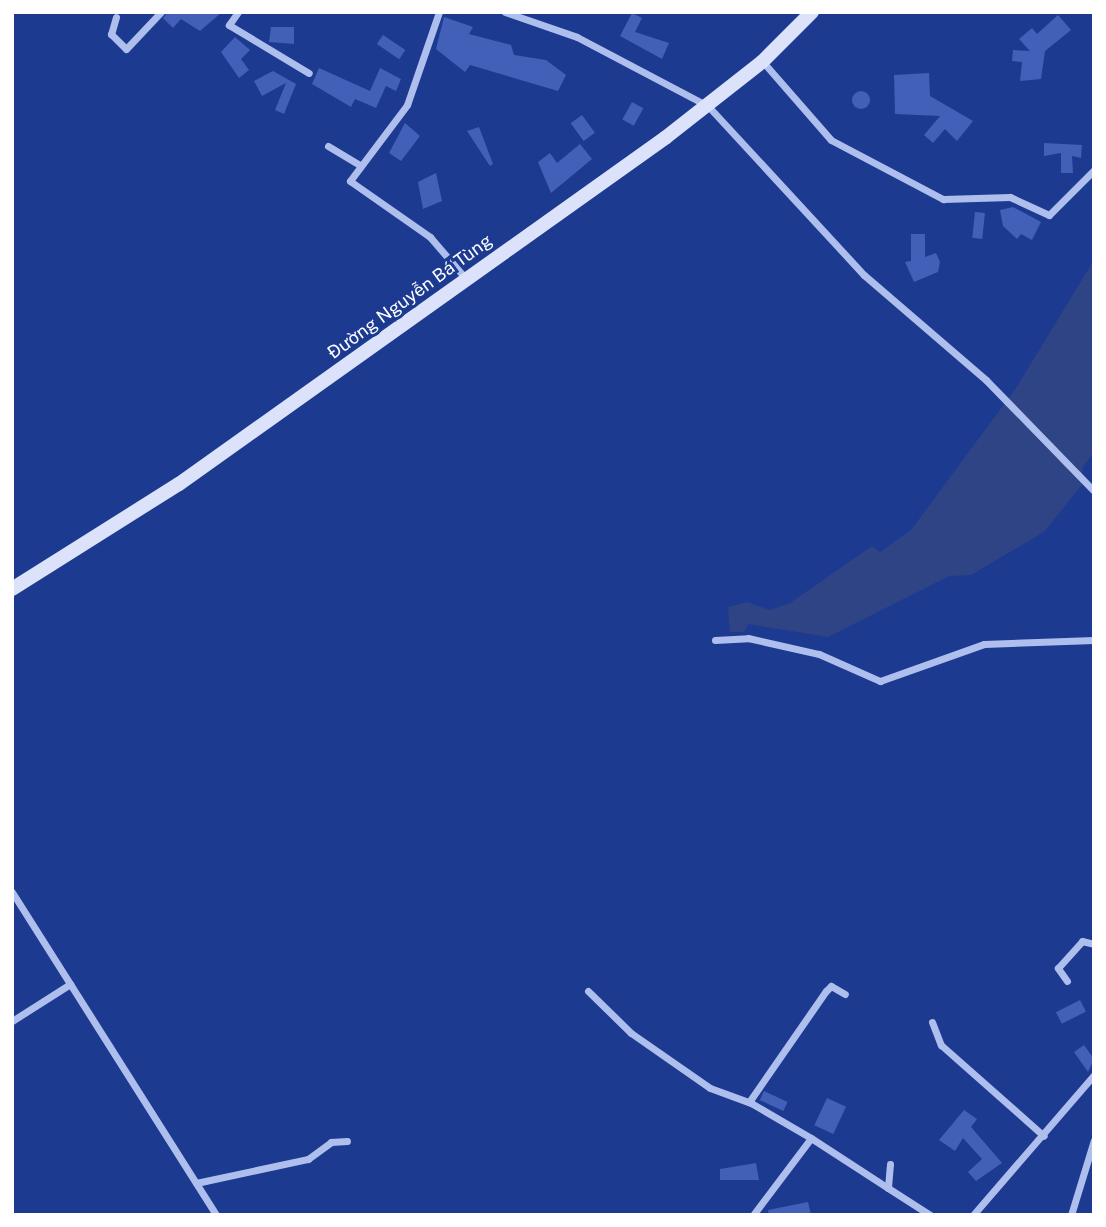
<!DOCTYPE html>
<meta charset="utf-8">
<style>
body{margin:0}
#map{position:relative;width:1106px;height:1227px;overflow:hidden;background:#1d3a91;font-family:"Public Sans",sans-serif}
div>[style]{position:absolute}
.water>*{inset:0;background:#2f4485}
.building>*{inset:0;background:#4260b7;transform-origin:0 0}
.round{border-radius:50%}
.street>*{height:7px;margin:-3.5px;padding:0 3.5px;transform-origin:3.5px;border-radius:3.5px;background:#aebfee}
.secondary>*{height:14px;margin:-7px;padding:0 7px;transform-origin:7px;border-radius:7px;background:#dbe2fa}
span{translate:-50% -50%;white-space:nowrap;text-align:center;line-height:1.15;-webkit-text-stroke:6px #1d3a91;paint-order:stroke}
.street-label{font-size:18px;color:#fff}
.frame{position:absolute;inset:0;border:14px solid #fff;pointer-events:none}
</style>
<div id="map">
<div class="water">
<i style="clip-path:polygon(1094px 260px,1094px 452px,1083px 467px,1082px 485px,1044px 532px,971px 575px,949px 576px,828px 637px,748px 624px,744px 632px,730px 632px,728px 607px,747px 602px,770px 610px,790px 603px,872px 546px,880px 552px,911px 530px,1016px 388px)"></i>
</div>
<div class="building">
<i style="clip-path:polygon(168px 12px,222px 12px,200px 31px,181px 19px,173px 28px,163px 18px)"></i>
<i style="clip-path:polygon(632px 13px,642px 18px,635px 32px,669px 43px,662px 59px,620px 36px)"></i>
<i style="clip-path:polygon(1058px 15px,1071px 30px,1045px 51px,1041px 79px,1020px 81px,1022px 62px,1012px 61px,1013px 50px,1030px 51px,1019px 39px,1032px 28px,1037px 34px)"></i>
<i style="clip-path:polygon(444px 17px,473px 27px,469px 34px,511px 45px,514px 55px,546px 60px,566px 75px,558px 91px,470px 65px,465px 72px,436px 49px)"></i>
<i style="clip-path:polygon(271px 27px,294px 27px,294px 44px,269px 42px)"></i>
<i style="left:383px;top:35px;width:27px;height:11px;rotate:34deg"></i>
<i style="clip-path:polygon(235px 37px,250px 50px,241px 59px,249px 70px,239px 78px,221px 52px)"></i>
<i style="clip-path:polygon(319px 68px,370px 91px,380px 68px,401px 79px,396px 91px,386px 86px,376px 108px,355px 99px,351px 107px,312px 84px)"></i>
<i style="clip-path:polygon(273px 71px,296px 84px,284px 114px,275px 110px,286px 83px,262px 96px,254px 81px)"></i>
<i style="clip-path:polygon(929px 73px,930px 96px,973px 121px,957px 141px,945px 129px,933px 143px,924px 135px,940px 116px,895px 114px,894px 75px)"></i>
<i class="round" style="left:852px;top:91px;width:18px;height:18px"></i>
<i style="left:632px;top:102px;width:13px;height:20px;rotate:29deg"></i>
<i style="left:582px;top:115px;width:22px;height:14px;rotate:54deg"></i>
<i style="clip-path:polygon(405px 123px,420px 136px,401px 161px,389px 153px)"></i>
<i style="clip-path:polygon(479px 127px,493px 164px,490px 166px,467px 131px)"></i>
<i style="clip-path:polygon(1044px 143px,1082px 145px,1081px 158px,1072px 156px,1073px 173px,1061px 173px,1061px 153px,1044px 156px)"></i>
<i style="clip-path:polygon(580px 144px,592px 159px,551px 193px,538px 162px,550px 153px,557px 163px)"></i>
<i style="clip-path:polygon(436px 173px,442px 201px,423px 209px,418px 182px)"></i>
<i style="clip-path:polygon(1013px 207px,1041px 222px,1032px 240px,1021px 234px,1017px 239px,1003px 226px,1000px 210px)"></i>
<i style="left:975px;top:212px;width:10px;height:26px;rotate:6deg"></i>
<i style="clip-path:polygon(911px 234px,925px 234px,925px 257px,936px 253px,940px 262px,938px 272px,914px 282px,905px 262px,911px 261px)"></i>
<i style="left:1080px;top:1000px;width:13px;height:27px;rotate:63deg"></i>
<i style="clip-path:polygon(1084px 1045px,1094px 1059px,1088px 1072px,1074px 1052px)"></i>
<i style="left:764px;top:1091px;width:26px;height:10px;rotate:25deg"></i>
<i style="left:827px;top:1098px;width:21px;height:30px;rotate:25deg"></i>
<i style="clip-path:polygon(964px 1110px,977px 1119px,971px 1127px,1002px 1163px,976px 1181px,968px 1172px,982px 1159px,963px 1138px,955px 1151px,939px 1140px)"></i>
<i style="clip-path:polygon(756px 1163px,759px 1180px,720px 1180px,720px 1169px)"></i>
<i style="clip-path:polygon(808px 1202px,811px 1215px,769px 1215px,768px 1210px)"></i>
</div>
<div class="street">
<i style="left:238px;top:12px;width:16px;rotate:125deg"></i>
<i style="left:229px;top:25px;width:93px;rotate:31deg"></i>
<i style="left:439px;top:12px;width:98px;rotate:109deg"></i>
<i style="left:407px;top:105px;width:95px;rotate:126.9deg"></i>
<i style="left:350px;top:181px;width:98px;rotate:35deg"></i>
<i style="left:430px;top:237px;width:57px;rotate:49.3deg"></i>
<i style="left:505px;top:12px;width:76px;rotate:19.1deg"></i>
<i style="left:577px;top:37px;width:148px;rotate:27.8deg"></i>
<i style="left:708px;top:106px;width:230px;rotate:47.3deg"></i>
<i style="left:864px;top:275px;width:161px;rotate:40.7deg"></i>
<i style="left:986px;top:380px;width:155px;rotate:45.8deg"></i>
<i style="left:116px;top:17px;width:18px;rotate:106deg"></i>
<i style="left:111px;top:34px;width:21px;rotate:45deg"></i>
<i style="left:126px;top:49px;width:51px;rotate:-46.6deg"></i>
<i style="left:763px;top:62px;width:103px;rotate:48.9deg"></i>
<i style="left:831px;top:140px;width:127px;rotate:27.8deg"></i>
<i style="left:943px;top:199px;width:67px;rotate:-1.7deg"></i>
<i style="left:1010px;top:197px;width:43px;rotate:24.8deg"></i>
<i style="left:1049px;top:215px;width:64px;rotate:-45deg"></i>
<i style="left:328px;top:146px;width:37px;rotate:31deg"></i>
<i style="left:715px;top:640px;width:33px;rotate:-3deg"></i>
<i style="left:748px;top:638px;width:73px;rotate:12.7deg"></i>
<i style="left:819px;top:654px;width:67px;rotate:23.9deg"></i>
<i style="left:880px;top:681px;width:110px;rotate:-19.6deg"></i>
<i style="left:984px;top:644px;width:110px;rotate:-2.1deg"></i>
<i style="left:12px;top:892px;width:382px;rotate:57.7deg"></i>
<i style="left:1067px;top:981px;width:16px;rotate:-125deg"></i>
<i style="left:1058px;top:968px;width:36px;rotate:-48deg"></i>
<i style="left:1082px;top:941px;width:12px;rotate:14deg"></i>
<i style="left:588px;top:991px;width:60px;rotate:44.3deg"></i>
<i style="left:631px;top:1033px;width:96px;rotate:34.8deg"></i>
<i style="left:710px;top:1088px;width:44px;rotate:20.1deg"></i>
<i style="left:751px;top:1103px;width:69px;rotate:30.3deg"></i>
<i style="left:12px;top:1021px;width:69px;rotate:-32.5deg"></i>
<i style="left:932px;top:1022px;width:25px;rotate:69deg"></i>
<i style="left:941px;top:1045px;width:137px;rotate:41.5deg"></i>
<i style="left:749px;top:1102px;width:135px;rotate:-55.3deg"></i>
<i style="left:826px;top:991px;width:7px;rotate:-45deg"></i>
<i style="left:831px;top:986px;width:16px;rotate:30deg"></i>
<i style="left:890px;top:1164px;width:24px;rotate:95deg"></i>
<i style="left:888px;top:1188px;width:50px;rotate:32.7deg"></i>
<i style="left:196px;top:1183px;width:115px;rotate:-12.1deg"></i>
<i style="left:308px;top:1159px;width:29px;rotate:-36deg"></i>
<i style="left:331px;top:1142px;width:16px;rotate:-4deg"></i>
<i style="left:753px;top:1215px;width:96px;rotate:-53deg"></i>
<i style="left:811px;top:1138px;width:92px;rotate:33deg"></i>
<i style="left:973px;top:1215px;width:185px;rotate:-49.2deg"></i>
<i style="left:1071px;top:1215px;width:78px;rotate:-73deg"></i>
</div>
<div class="secondary">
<i style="left:12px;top:589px;width:197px;rotate:-32.2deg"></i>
<i style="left:179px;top:484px;width:597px;rotate:-35.45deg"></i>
<i style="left:665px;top:138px;width:123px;rotate:-38.1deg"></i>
<i style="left:762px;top:62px;width:71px;rotate:-45deg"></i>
</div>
<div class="street-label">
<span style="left:410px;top:297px;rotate:-36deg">Đường Nguyễn Bá Tùng</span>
</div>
<div class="frame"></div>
</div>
